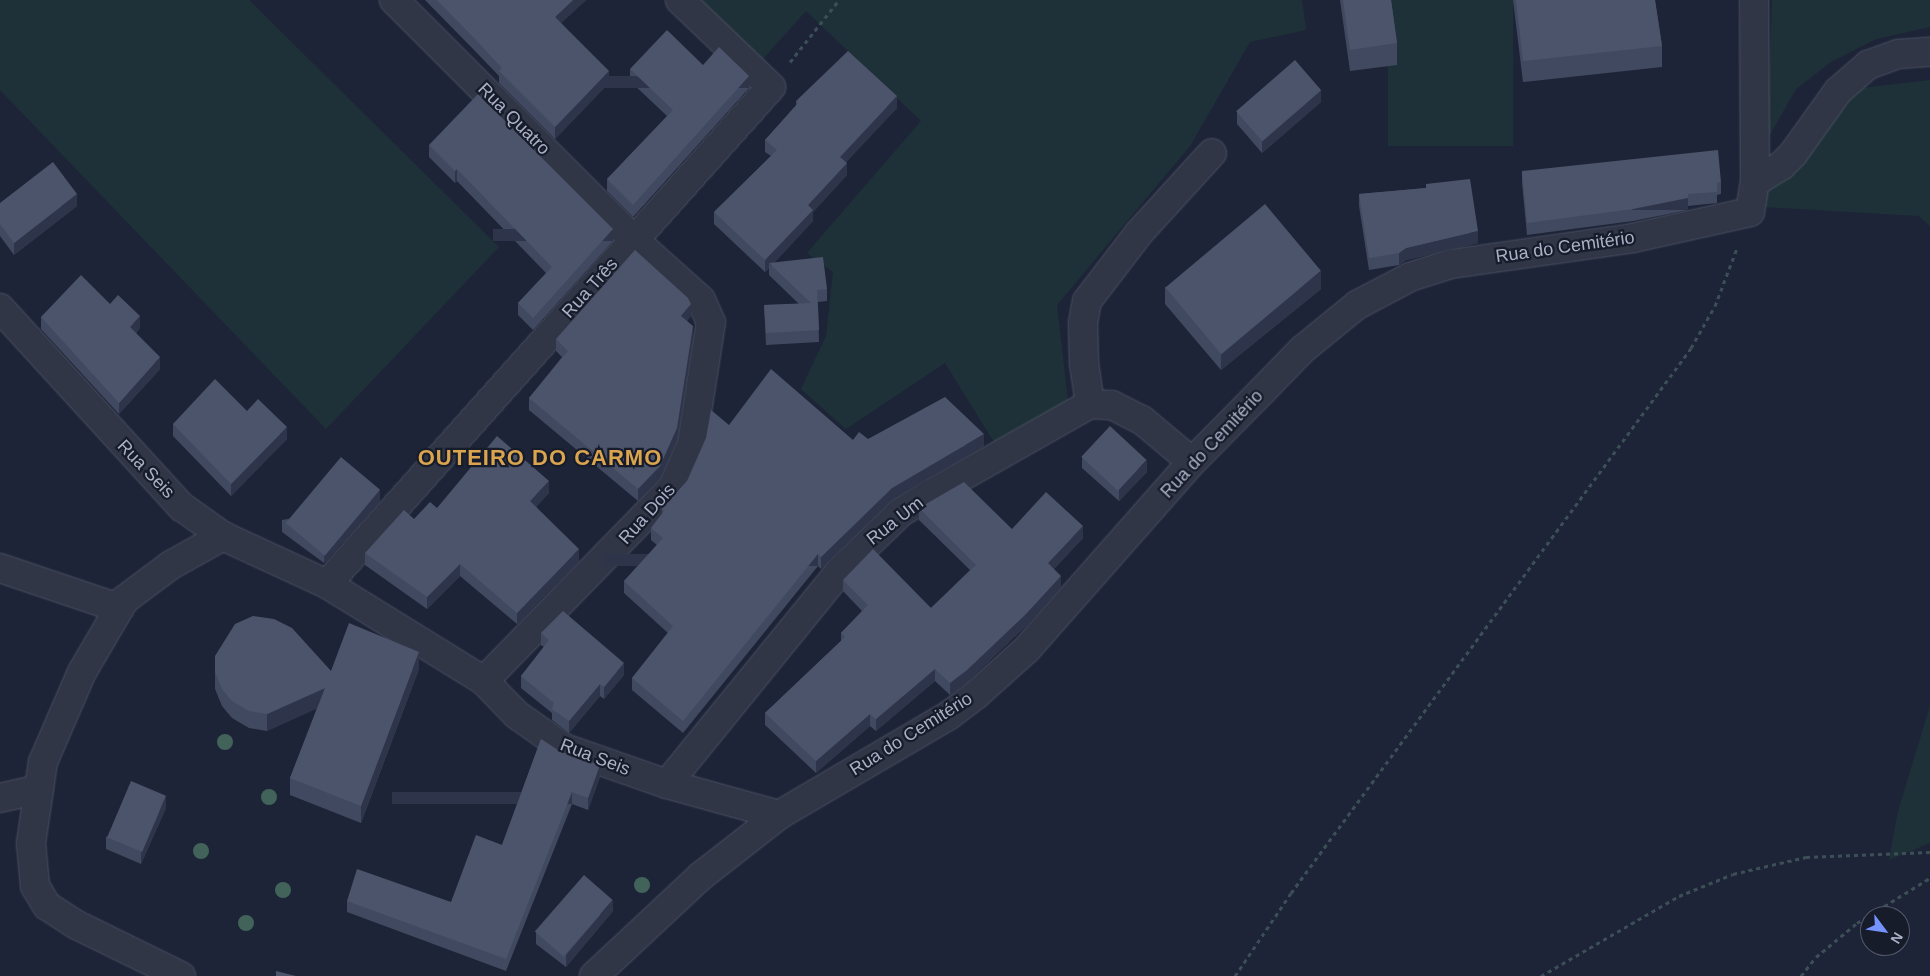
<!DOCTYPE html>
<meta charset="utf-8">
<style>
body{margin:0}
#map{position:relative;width:1930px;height:976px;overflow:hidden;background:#1d2437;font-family:Arial,sans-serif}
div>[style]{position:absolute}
.green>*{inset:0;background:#1f3138;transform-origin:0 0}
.path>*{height:3px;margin-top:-1.5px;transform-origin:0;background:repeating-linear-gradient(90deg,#3c4e56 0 4px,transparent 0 8px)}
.roads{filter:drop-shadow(0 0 1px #4b5163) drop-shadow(0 0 1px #4b5163)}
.street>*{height:28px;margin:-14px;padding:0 14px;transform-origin:14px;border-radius:14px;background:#313647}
.trees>*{width:16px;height:16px;margin:-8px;border-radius:50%;background:#42635a}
.wall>*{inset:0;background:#414960}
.shaded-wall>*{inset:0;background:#2e354b;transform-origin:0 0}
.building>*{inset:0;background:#4c546b;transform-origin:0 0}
span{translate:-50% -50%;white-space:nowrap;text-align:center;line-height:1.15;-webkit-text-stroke:4.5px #171c2b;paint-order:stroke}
.street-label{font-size:18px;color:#aab0c5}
.district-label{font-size:22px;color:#dba44f;font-weight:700;letter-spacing:1px}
.north{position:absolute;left:1860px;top:906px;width:50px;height:50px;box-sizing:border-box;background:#171c2b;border:1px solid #525769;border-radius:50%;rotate:121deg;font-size:14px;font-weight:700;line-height:20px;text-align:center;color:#aab0c5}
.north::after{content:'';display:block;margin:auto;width:18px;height:22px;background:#7593ff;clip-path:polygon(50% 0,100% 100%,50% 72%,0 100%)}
</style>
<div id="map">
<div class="green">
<i style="clip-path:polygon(0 0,249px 0,499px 247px,326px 429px,0 90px)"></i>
<i style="clip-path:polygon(698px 0,1302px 0,1306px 30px,1250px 42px,1190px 146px,1057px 305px,1068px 401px,994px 442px,945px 363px,846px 429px,801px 389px,826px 336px,833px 272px,807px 253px,921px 121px,806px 11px,761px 61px)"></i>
<i style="left:1388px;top:0;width:125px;height:146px"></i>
<i style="clip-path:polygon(1772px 0,1930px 0,1930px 27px,1876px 39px,1831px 62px,1796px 89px,1767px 140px)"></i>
<i style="clip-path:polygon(1930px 80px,1930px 226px,1919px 216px,1746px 206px,1845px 90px)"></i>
<i style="clip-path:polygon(1930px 706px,1930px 843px,1889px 860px,1898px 811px)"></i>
</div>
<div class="path">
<i style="left:790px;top:62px;width:79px;rotate:-51.7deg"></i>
<i style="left:1235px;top:976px;width:100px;rotate:-56deg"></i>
<i style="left:1291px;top:893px;width:676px;rotate:-53.72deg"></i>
<i style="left:1691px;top:348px;width:48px;rotate:-60.3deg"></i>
<i style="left:1715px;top:306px;width:62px;rotate:-69.2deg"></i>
<i style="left:1541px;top:976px;width:160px;rotate:-30.1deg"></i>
<i style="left:1679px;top:896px;width:58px;rotate:-22.2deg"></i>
<i style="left:1733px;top:874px;width:75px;rotate:-13.1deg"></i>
<i style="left:1806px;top:857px;width:124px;rotate:-2.3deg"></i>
<i style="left:1801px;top:976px;width:24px;rotate:-52deg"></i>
<i style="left:1816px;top:957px;width:53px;rotate:-39.7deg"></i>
<i style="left:1857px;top:923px;width:86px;rotate:-31.7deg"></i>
</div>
<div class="roads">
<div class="street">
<i style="left:394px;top:0;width:338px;rotate:45deg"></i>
<i style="left:633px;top:239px;width:91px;rotate:41.9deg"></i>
<i style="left:701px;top:300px;width:24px;rotate:66deg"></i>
<i style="left:711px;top:322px;width:123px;rotate:98.9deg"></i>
<i style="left:692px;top:444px;width:47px;rotate:113.8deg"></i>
<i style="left:673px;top:487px;width:271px;rotate:134.3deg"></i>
<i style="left:1755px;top:182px;width:31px;rotate:-32deg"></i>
<i style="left:1781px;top:166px;width:17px;rotate:-45deg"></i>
<i style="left:1793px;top:154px;width:77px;rotate:-54.5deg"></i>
<i style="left:1838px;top:91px;width:40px;rotate:-41deg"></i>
<i style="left:1868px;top:65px;width:33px;rotate:-20deg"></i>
<i style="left:1899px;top:54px;width:31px;rotate:-4deg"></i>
<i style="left:0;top:308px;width:270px;rotate:47.6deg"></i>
<i style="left:182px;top:507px;width:50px;rotate:35.3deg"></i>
<i style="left:223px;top:536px;width:115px;rotate:24.8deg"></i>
<i style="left:327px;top:584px;width:185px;rotate:31.7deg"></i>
<i style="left:484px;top:681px;width:47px;rotate:45.9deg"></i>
<i style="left:517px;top:715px;width:57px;rotate:35.1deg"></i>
<i style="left:564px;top:748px;width:109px;rotate:19.3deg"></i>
<i style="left:667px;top:784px;width:116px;rotate:15.5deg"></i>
<i style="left:1090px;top:404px;width:41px;rotate:-98.3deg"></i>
<i style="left:1084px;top:363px;width:40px;rotate:-91.4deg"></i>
<i style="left:1083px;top:323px;width:22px;rotate:-80deg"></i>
<i style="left:1087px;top:301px;width:86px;rotate:-52.6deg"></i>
<i style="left:1139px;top:233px;width:108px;rotate:-47.6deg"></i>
<i style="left:0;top:568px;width:126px;rotate:18.6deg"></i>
<i style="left:327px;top:584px;width:666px;rotate:-48.22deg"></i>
<i style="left:771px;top:87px;width:126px;rotate:-136.3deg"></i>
<i style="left:667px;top:784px;width:273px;rotate:-50.9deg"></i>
<i style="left:839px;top:572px;width:85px;rotate:-44deg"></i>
<i style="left:900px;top:513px;width:36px;rotate:-32deg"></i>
<i style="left:931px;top:494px;width:183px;rotate:-29.5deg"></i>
<i style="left:1090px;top:404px;width:22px;rotate:3deg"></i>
<i style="left:1112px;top:405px;width:34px;rotate:27deg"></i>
<i style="left:1142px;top:420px;width:65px;rotate:40deg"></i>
<i style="left:0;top:798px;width:40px;rotate:-13deg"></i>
<i style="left:181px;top:976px;width:118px;rotate:-153.9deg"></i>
<i style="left:75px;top:924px;width:33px;rotate:-147deg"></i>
<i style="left:47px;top:906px;width:23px;rotate:-121deg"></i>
<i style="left:35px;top:886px;width:43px;rotate:-95.3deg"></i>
<i style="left:31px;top:843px;width:82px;rotate:-81.6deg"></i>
<i style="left:43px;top:762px;width:98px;rotate:-66.6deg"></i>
<i style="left:82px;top:672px;width:83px;rotate:-59.7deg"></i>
<i style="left:124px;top:600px;width:59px;rotate:-36.7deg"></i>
<i style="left:171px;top:565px;width:60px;rotate:-29.1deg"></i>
<i style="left:594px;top:976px;width:146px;rotate:-43.1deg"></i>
<i style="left:701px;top:876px;width:99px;rotate:-38deg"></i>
<i style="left:779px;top:815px;width:196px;rotate:-30.4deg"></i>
<i style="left:948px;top:716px;width:36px;rotate:-37deg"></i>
<i style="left:977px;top:694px;width:67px;rotate:-42deg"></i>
<i style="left:1027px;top:649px;width:249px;rotate:-48.6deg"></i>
<i style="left:1192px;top:462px;width:98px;rotate:-45.4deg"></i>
<i style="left:1261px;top:392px;width:60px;rotate:-45.7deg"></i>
<i style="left:1303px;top:349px;width:70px;rotate:-39.2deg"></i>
<i style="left:1357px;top:305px;width:60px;rotate:-27.8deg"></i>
<i style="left:1410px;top:277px;width:43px;rotate:-17.6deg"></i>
<i style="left:1451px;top:264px;width:184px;rotate:-8.1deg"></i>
<i style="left:1633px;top:238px;width:120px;rotate:-12.5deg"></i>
<i style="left:1750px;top:212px;width:30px;rotate:-81deg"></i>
<i style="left:1755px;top:182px;width:182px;rotate:-90.3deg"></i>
</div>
</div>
<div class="trees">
<i style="left:225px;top:742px"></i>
<i style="left:269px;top:797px"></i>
<i style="left:201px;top:851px"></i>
<i style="left:642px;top:885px"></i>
<i style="left:283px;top:890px"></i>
<i style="left:246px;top:923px"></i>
</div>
<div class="wall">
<i style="clip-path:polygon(425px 0,586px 0,561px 23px,609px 83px,555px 139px,499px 83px,499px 76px,476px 52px)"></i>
<i style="clip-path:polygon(1340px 0,1391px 0,1397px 43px,1397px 65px,1350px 71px)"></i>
<i style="clip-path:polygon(1513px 0,1655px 0,1662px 46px,1662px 67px,1523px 82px)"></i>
<i style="clip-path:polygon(703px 65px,749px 88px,633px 217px,607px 191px,607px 179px,667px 116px,630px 81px,630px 69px)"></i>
<i style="clip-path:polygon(796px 101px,897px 108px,846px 162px,847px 175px,813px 212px,813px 221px,774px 263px,827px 289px,827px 301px,818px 302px,819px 342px,766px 345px,764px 305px,799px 304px,769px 275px,769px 268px,765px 272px,714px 224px,714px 212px,771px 156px,765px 152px,765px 140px,796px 106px)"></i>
<i style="clip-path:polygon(1321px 102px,1262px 153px,1237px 124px,1237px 112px)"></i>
<i style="clip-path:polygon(429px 145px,613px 241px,533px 330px,518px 315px,518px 303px,546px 273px,457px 181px,455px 183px,429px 157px)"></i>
<i style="clip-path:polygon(1522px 171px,1721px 182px,1721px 194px,1717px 195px,1717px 203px,1688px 206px,1688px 210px,1633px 221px,1527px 235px,1522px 183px)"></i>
<i style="clip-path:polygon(1426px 184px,1478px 243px,1406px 260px,1399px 265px,1369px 270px,1359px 206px,1359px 194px,1426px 188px)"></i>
<i style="clip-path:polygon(0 203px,77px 206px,14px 255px,0 236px)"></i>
<i style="clip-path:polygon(1165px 287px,1321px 289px,1221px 370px,1165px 304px)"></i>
<i style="clip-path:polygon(110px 304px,140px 328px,136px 333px,160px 369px,119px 414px,41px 329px,41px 317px)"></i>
<i style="clip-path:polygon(691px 316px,687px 321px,693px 338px,677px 440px,660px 478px,638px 501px,529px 410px,529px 398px,562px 357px,556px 351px,556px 339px)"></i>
<i style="clip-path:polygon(247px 411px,287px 439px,231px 496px,173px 436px,173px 424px)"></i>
<i style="clip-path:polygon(729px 425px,853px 440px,868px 439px,984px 446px,892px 500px,821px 569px,818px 566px,683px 733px,632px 690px,632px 678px,668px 633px,624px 593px,624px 581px,657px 545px,651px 540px,651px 528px,662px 514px,662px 509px,687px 481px)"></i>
<i style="clip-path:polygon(1082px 457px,1147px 472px,1119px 501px,1082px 468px)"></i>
<i style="clip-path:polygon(549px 493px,536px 507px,579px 561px,517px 624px,460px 576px,427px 609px,365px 565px,365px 553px,414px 519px,437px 508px)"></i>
<i style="clip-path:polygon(380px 502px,324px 563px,282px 532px,282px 520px)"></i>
<i style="clip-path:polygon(919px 508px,1012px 529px,1083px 538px,1054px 569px,1061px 587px,1026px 626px,967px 682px,950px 695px,935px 681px,876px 731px,870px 726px,816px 773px,765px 725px,765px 713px,841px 641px,841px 633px,862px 611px,843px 591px,843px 580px,931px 608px,970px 570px,919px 520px)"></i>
<i style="clip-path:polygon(541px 633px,624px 675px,604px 699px,600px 696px,569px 733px,552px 720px,552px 713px,521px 688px,521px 676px,544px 647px,541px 645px)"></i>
<i style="clip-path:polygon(215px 656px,331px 671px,419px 669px,361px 823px,290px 795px,290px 778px,317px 708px,267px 731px,249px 728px,232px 718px,222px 706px,215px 689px)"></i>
<i style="clip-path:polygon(541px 739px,600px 777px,588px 810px,572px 804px,506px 971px,347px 912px,347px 901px,451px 902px,502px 845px)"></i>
<i style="clip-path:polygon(166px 808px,141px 864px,106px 849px,106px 837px)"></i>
<i style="clip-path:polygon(613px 911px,566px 967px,536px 944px,536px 932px)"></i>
</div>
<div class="shaded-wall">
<i style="clip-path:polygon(573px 0,586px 0,555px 29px,555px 17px)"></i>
<i style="clip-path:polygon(609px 71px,609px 83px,555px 139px,555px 127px)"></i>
<i style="left:749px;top:76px;width:12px;height:173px;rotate:90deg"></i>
<i style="clip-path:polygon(1321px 90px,1321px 102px,1262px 153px,1262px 141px)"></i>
<i style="clip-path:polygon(897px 96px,897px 108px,840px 169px,840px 157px)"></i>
<i style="clip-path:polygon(847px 163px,847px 175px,813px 212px,813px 221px,771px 266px,769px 263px,769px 268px,765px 272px,765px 260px,808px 205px)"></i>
<i style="clip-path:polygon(457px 169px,457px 181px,455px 183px,455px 171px)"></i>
<i style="clip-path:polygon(77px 194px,77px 206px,14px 255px,14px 243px)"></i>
<i style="left:1688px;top:198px;width:12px;height:56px;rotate:90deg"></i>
<i style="left:613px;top:229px;width:12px;height:120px;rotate:90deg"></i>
<i style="clip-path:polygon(1478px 231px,1478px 243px,1406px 260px,1399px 265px,1399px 253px,1406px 248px)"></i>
<i style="clip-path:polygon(1321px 271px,1321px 289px,1221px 370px,1221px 353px)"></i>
<i style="clip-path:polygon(691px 304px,691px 316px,681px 328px,681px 316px)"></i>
<i style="clip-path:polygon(140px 316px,140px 328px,130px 339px,130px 327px)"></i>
<i style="clip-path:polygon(693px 326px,693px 338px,677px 440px,660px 478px,638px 501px,638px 489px)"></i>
<i style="clip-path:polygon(160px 357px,160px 369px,119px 414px,119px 403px)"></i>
<i style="clip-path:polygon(287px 427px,287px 439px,231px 496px,231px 484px)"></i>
<i style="clip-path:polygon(984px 434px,984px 446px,892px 500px,821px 569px,821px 557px,892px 488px)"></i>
<i style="clip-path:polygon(1147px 460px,1147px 472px,1119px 501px,1119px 489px)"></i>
<i style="clip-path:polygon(549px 481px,549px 493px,530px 513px,530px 501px)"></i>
<i style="clip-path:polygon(380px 490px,380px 502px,324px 563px,324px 552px)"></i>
<i style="clip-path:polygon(1083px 526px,1083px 538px,1048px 575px,1048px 563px)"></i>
<i style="clip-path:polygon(579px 549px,579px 561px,517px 624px,517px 613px)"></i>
<i style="left:818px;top:554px;width:12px;height:215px;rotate:90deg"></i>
<i style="clip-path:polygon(460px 564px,460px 576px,427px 609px,427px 597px)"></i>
<i style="clip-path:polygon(1061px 576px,1061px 587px,1026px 626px,967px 682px,950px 695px,950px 683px)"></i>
<i style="clip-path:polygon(419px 652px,419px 669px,361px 823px,361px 806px)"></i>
<i style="clip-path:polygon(624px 663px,624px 675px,604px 699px,604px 687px)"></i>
<i style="clip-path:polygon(935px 669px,935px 681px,876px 731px,876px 719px)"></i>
<i style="clip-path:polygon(600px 684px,600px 696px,569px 733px,569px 721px)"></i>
<i style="clip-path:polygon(325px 688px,325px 705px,267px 731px,267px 714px)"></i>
<i style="clip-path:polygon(870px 714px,870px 726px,816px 773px,816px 761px)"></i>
<i style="clip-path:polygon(600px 765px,600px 777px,588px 810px,588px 798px)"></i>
<i style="left:572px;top:792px;width:12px;height:180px;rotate:90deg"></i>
<i style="clip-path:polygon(166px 796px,166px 808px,141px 864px,141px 852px)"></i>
<i style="clip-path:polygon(613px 900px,613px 911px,566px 967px,566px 955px)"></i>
</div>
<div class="building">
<i style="clip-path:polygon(437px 0,573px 0,555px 17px,609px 71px,555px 127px,499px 71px,502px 68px,476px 40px)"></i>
<i style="clip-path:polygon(1343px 0,1391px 0,1397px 43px,1350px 50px)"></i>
<i style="clip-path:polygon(1516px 0,1655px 0,1662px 46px,1523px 61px)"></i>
<i style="clip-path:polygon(667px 30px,703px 65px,719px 47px,749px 76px,633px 205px,607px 179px,673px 110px,630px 69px)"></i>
<i style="clip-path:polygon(848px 51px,897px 96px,840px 157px,847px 163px,808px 205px,813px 210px,765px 260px,714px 212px,777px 150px,765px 140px,798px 103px,796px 101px)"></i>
<i style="left:1295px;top:60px;width:40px;height:78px;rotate:49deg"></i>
<i style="clip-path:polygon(478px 94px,613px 229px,533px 318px,518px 303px,552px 267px,457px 169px,455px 171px,429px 145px)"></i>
<i style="clip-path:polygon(1718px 150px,1721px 182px,1717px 183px,1717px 192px,1688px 194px,1688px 198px,1633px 209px,1527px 223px,1522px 171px)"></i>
<i style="clip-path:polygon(53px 162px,77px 194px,14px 243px,0 224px,0 203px)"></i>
<i style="clip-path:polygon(1470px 179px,1478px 231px,1406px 248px,1399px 253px,1369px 258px,1359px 194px,1426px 188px,1426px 184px)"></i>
<i style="left:1265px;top:204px;width:87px;height:130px;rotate:50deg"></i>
<i style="clip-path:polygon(635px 250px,688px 298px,691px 304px,681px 316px,693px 326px,677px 428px,660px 466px,638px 489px,529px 398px,568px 351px,556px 339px)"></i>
<i style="clip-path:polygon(823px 257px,827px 289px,817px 290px,819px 330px,766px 333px,764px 305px,811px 303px,769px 263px)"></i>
<i style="clip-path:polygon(81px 275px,110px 304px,118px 295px,140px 316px,130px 327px,160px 357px,119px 403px,41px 317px)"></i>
<i style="clip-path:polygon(771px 369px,853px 440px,859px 432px,868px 439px,945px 397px,984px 434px,892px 488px,821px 557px,818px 554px,683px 721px,632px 678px,673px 626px,624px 581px,663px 538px,651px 528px,664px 511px,662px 509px,687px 481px,706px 438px,711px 410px,729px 425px)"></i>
<i style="clip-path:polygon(215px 379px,247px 411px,258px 399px,287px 427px,231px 484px,173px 424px)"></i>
<i style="left:1110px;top:426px;width:50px;height:42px;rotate:43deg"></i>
<i style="clip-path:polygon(497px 436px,549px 481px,530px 501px,579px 549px,517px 613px,460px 564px,427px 597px,365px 553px,404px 510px,414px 519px,430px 502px,437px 508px)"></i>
<i style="left:341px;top:457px;width:51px;height:86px;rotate:40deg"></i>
<i style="clip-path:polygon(964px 482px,1012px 529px,1046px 492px,1083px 526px,1048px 563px,1061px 576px,1026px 614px,967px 670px,950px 683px,935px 669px,876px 719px,870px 714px,816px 761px,765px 713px,845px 637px,841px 633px,868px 605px,843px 580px,873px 549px,931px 608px,976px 565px,919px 508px)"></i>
<i style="clip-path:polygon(563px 611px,624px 663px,604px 687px,600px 684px,569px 721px,552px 709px,554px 703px,521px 676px,549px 640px,541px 633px)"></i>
<i style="clip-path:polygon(253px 616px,274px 619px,292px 628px,331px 671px,349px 623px,419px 652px,361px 806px,290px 778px,325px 688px,267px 714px,249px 711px,232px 701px,222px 689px,215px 672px,215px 656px,235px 624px)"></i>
<i style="clip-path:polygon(541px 739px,559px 751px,600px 765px,588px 798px,572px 792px,506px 959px,347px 901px,357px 869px,451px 902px,476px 835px,502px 845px)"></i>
<i style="left:131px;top:781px;width:38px;height:61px;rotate:23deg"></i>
<i style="left:584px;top:875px;width:38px;height:75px;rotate:41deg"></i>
<i style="clip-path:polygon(276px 971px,296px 976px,276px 976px)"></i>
</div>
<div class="street-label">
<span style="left:514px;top:119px;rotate:45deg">Rua Quatro</span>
<span style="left:1565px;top:247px;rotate:-8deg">Rua do Cemitério</span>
<span style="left:590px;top:288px;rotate:-48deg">Rua Três</span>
<span style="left:1212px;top:444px;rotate:-47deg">Rua do Cemitério</span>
<span style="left:146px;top:469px;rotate:46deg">Rua Seis</span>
<span style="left:647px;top:514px;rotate:-48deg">Rua Dois</span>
<span style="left:895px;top:521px;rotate:-38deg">Rua Um</span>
<span style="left:911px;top:734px;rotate:-32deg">Rua do Cemitério</span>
<span style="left:595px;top:757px;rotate:21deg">Rua Seis</span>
</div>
<div class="district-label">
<span style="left:540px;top:458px">OUTEIRO DO CARMO</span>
</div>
<div class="north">N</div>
</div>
